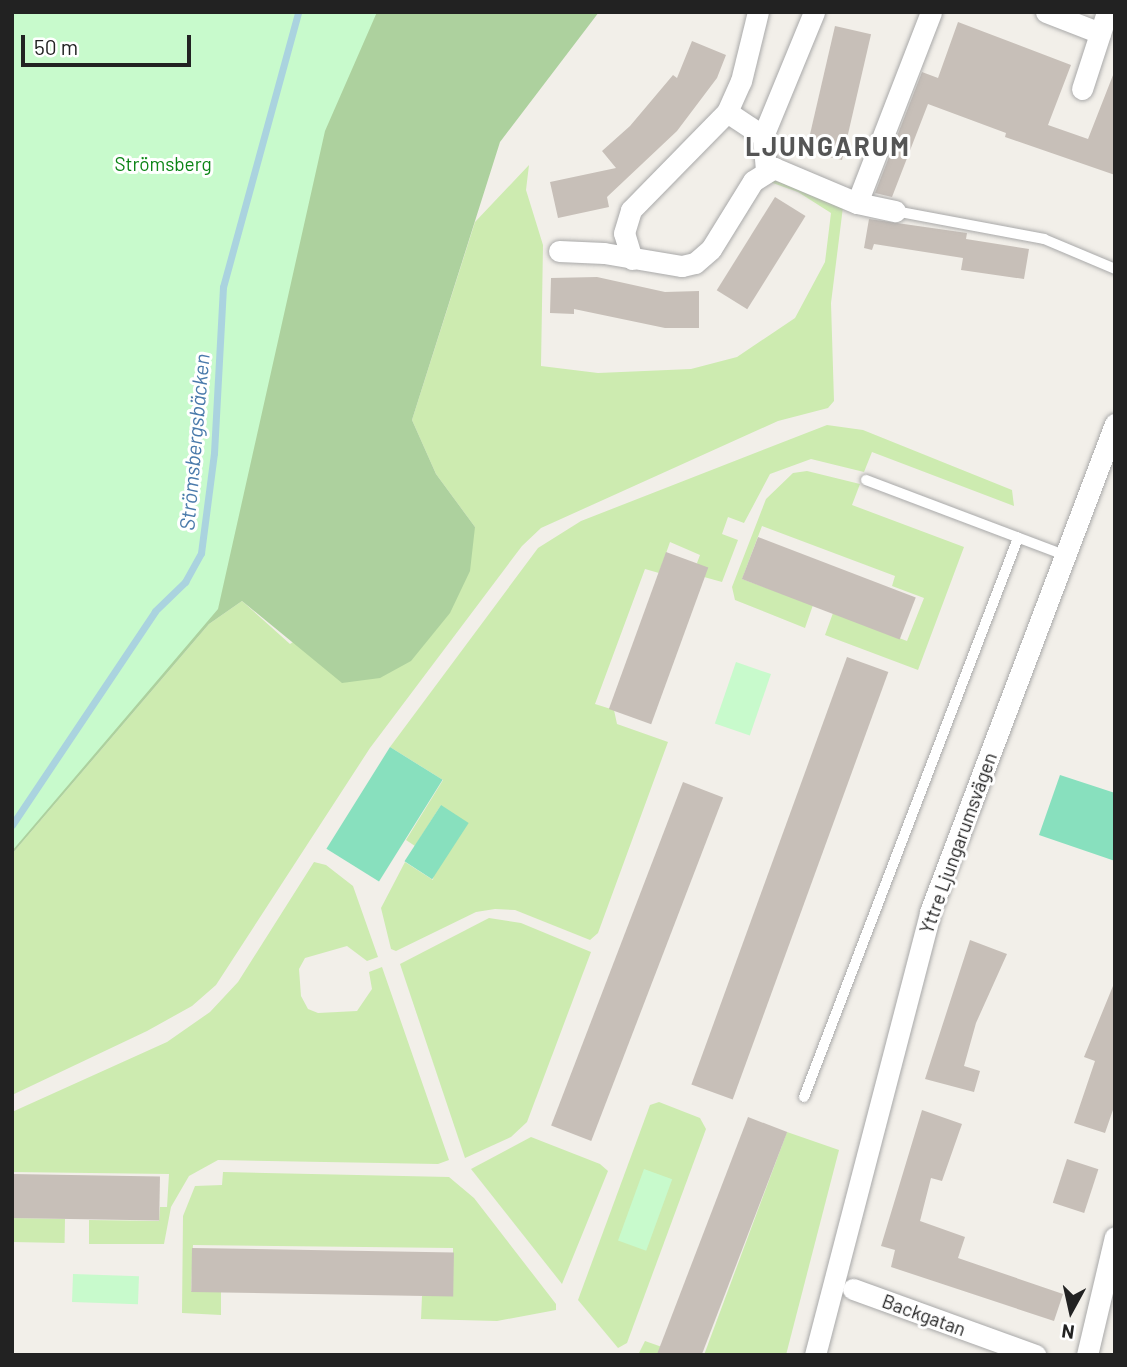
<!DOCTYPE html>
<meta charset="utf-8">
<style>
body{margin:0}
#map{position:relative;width:1127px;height:1367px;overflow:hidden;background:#f2efe9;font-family:Barlow,sans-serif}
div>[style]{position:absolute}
.grass>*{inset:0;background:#cdebb0;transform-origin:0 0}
.forest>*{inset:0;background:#add19e}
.park>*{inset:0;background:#c8facc;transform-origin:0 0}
.pitch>*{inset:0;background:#88e0be;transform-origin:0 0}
.stream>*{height:7px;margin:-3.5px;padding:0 3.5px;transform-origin:3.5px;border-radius:3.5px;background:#aad3df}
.building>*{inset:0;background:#c7bfb8;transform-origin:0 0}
.roads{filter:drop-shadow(0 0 2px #a9a9a9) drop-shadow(0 0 2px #a9a9a9)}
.service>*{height:10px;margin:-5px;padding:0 5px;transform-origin:5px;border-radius:5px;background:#fff}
.minor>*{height:21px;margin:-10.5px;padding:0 10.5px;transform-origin:10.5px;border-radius:10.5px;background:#fff}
span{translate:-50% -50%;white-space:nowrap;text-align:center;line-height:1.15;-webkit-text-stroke:6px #fff;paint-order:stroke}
.park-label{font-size:19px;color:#0c8416}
.street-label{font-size:19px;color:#222}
.water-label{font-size:21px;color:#4a7aab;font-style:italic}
.district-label{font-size:26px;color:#555;font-weight:700;letter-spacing:2px}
.frame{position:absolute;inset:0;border:14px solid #222;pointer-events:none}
.north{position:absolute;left:1036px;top:1276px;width:70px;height:70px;-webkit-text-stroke:5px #fff;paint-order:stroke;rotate:188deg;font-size:19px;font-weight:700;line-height:28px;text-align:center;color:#222}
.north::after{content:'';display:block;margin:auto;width:24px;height:32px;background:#222;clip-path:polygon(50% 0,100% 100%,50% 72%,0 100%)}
.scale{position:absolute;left:21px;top:35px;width:170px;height:32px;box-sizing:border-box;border:4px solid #222;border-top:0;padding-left:9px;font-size:21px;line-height:24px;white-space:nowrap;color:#222;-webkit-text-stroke:5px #fff;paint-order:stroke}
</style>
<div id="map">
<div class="grass">
<i style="clip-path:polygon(529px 165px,526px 190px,543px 245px,541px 366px,598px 373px,691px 369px,737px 357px,795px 318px,825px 262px,831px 213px,798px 192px,770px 182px,774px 178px,843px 207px,831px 303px,834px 401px,828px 408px,778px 421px,541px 528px,522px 546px,370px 748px,216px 985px,192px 1006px,147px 1031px,12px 1095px,12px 854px,209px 624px,242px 601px,290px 644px,475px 527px,436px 474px,412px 420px,475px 222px)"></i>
<i style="clip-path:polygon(827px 425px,863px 430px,1012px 490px,1014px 506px,872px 452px,864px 472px,811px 459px,770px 474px,744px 523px,728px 517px,722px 534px,738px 540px,722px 582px,704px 577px,697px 563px,700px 555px,670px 542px,659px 573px,645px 569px,595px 704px,614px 710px,617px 724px,668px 742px,598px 933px,590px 940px,515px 910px,495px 909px,476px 912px,396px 951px,391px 949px,381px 908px,405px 862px,433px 880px,441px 805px,415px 846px,406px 840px,443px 780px,390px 747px,538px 548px,581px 521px)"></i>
<i style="clip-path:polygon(807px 471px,860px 484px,852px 505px,964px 547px,918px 670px,825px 635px,833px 613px,907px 641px,924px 598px,892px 586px,895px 576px,762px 526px,742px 579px,813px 605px,805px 628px,735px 600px,732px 587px,766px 499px,793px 473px)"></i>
<i style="clip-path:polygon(314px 862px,326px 865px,353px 886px,378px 957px,367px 961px,347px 946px,305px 958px,299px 969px,301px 996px,308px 1009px,318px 1013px,357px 1011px,372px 989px,369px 972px,382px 967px,449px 1160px,438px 1164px,218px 1160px,189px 1176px,171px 1207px,164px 1244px,89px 1244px,89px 1220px,159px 1221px,160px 1207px,167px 1207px,169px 1174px,12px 1172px,12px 1112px,167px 1042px,210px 1012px,238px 982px)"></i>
<i style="clip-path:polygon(489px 918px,521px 923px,591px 952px,527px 1122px,511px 1137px,465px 1158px,400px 964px)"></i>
<i style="clip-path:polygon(659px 1102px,700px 1118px,706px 1129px,627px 1343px,618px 1348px,578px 1300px,650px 1105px)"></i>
<i style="clip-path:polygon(787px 1132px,839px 1150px,786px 1355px,704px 1355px)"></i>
<i style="clip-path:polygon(531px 1137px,600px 1164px,608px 1171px,562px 1284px,471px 1169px)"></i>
<i style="clip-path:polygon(223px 1172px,449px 1177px,474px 1198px,556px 1304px,556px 1310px,497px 1321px,421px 1319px,422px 1296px,453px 1296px,453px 1248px,193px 1245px,191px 1291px,221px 1292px,221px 1315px,182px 1313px,183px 1216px,195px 1186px,222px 1185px)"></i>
<i style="left:12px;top:1218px;width:53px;height:24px;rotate:1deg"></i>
<i style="clip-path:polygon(645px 1341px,662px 1347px,659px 1355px,638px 1355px)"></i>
</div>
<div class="forest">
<i style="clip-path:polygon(193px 12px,599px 12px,500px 142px,412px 420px,436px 474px,475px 527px,470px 571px,450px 613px,411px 661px,380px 678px,342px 683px,242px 601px,209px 624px,12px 854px,12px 642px)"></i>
</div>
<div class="park">
<i style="clip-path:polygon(12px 12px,377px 12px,325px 131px,218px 609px,12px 851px)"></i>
<i style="left:736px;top:662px;width:37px;height:65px;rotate:19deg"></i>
<i style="left:644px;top:1169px;width:30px;height:76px;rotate:20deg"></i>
<i style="left:73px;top:1274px;width:66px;height:28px;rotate:2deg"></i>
</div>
<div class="pitch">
<i style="left:390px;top:747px;width:62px;height:120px;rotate:32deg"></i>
<i style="clip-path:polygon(1060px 775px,1115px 793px,1115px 861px,1039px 835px)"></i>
<i style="left:441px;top:805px;width:33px;height:67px;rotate:33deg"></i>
</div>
<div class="stream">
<i style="left:12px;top:825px;width:257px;rotate:-56.2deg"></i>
<i style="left:155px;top:611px;width:42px;rotate:-44deg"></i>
<i style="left:185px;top:582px;width:33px;rotate:-61deg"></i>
<i style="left:201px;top:553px;width:101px;rotate:-82.6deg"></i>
<i style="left:214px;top:453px;width:166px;rotate:-86.9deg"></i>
<i style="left:223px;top:287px;width:285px;rotate:-74.7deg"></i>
</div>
<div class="building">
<i style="clip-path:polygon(958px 22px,1071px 65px,1048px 125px,1088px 139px,1115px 70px,1115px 175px,1005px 137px,1006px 133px,928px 104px,892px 197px,875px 193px,922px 72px,938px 78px)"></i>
<i style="left:835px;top:26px;width:37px;height:129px;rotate:13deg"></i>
<i style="clip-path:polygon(692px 41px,726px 55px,717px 78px,677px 131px,607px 197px,609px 207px,558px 218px,550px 182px,616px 168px,602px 151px,630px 126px,673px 75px,677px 78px)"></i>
<i style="left:775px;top:197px;width:36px;height:110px;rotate:32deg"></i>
<i style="clip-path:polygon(869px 219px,967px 233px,966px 239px,1029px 249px,1024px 279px,961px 270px,963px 258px,874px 244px,872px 250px,864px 248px)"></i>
<i style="clip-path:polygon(597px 277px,665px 292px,699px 291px,699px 328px,665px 328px,574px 309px,574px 314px,550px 313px,551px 278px)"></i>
<i style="left:758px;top:537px;width:169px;height:45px;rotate:21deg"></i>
<i style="left:666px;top:552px;width:45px;height:167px;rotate:20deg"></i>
<i style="left:847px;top:657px;width:44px;height:455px;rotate:20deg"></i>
<i style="left:683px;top:782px;width:43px;height:368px;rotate:21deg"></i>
<i style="clip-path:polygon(970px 940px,1007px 954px,976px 1023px,964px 1066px,980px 1071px,974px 1092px,925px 1079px)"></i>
<i style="clip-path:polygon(1115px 981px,1115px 1104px,1105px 1133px,1074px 1123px,1095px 1061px,1084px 1057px)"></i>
<i style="clip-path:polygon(922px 1110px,962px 1124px,942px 1181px,931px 1178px,920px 1221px,965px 1237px,958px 1258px,1063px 1294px,1054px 1321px,891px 1267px,895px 1250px,881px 1246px)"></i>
<i style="left:748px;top:1117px;width:42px;height:254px;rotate:21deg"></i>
<i style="left:1067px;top:1159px;width:33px;height:46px;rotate:18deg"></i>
<i style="left:12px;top:1174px;width:148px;height:44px;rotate:1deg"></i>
<i style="left:192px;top:1248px;width:262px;height:44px;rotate:1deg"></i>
</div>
<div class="roads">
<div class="service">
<i style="left:895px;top:211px;width:152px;rotate:10.6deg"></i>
<i style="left:1044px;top:239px;width:77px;rotate:22.9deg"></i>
<i style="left:866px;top:480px;width:213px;rotate:20.7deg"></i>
<i style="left:804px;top:1097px;width:599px;rotate:-69.05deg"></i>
</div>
<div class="minor">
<i style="left:1046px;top:12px;width:58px;rotate:21.3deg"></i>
<i style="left:1082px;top:89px;width:81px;rotate:-72deg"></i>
<i style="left:727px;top:112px;width:43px;rotate:33.7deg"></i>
<i style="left:766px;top:170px;width:34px;rotate:-95deg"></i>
<i style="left:763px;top:136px;width:134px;rotate:-67.6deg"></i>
<i style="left:857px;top:203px;width:205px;rotate:-68.8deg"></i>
<i style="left:559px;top:251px;width:45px;rotate:2.5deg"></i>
<i style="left:604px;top:253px;width:79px;rotate:9.5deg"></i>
<i style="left:682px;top:266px;width:13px;rotate:-13deg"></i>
<i style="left:695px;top:263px;width:21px;rotate:-41deg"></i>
<i style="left:711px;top:249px;width:80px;rotate:-58.3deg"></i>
<i style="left:753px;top:181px;width:25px;rotate:-32deg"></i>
<i style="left:774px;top:168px;width:90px;rotate:22.9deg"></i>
<i style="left:857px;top:203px;width:39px;rotate:12deg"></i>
<i style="left:632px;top:259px;width:27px;rotate:-107deg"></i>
<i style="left:624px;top:233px;width:24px;rotate:-73deg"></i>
<i style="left:631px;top:210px;width:137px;rotate:-45.6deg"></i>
<i style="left:727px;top:112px;width:34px;rotate:-66deg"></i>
<i style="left:741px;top:81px;width:71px;rotate:-76.2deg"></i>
<i style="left:853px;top:1289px;width:194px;rotate:19.9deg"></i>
<i style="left:815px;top:1355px;width:458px;rotate:-75.4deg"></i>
<i style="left:930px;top:912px;width:522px;rotate:-69.24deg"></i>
<i style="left:1087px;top:1355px;width:121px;rotate:-76.7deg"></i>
</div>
</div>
<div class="park-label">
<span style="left:163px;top:164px">Strömsberg</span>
</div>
<div class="street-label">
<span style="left:958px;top:843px;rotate:-70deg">Yttre Ljungarumsvägen</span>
<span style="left:924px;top:1315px;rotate:20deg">Backgatan</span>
</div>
<div class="water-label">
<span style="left:194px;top:442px;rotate:-85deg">Strömsbergsbäcken</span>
</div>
<div class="district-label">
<span style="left:828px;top:146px">LJUNGARUM</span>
</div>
<div class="frame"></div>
<div class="north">N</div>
<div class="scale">50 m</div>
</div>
